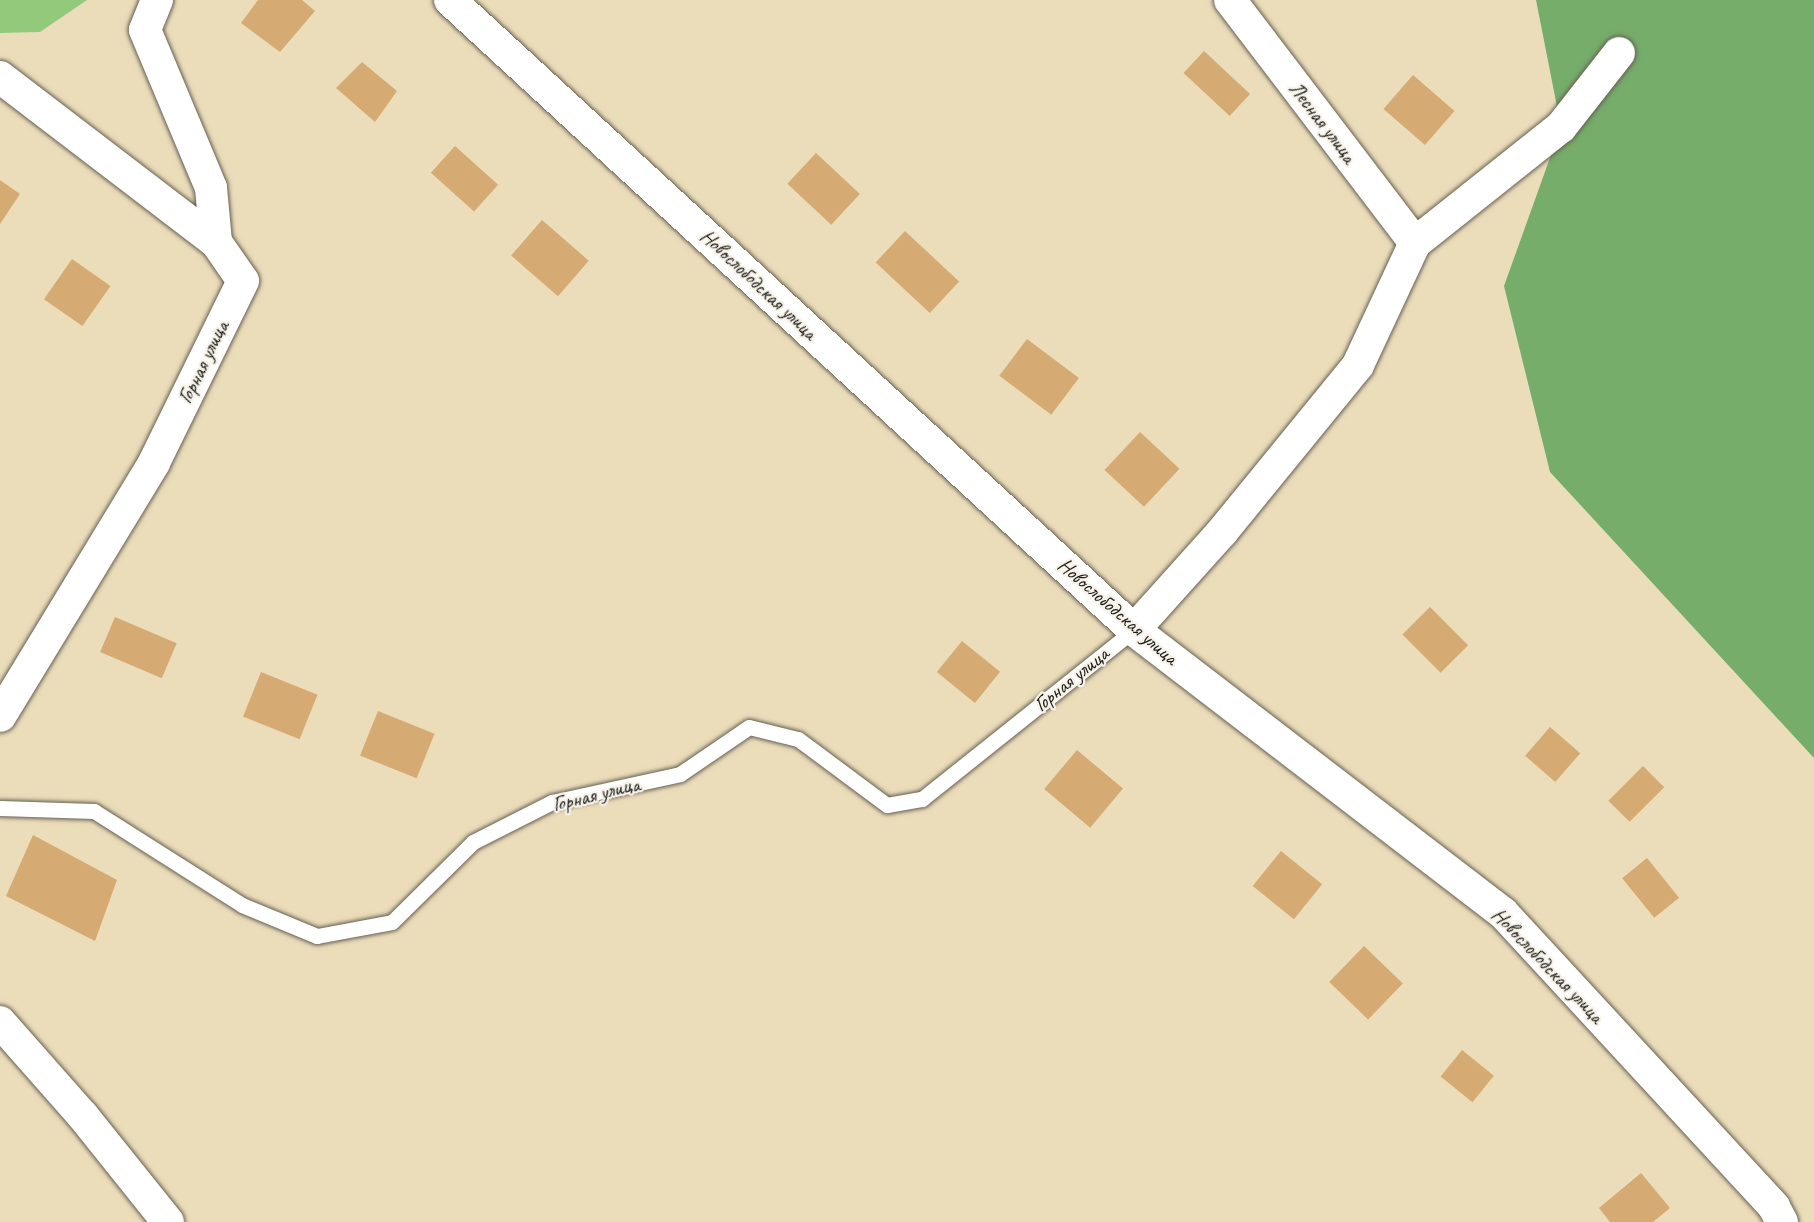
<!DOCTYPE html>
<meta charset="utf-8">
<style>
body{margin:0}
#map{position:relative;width:1814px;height:1222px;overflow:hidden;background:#ecddba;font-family:Caveat,sans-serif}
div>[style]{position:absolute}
.green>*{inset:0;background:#93c97b}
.forest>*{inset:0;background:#76ad6b}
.building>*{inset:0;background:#d5aa73;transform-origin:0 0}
.roads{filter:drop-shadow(0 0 2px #656053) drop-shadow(0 0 2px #656053)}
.service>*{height:15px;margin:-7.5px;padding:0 7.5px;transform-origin:7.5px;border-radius:7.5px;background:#fff}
.minor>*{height:32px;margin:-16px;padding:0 16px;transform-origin:16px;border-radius:16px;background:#fff}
span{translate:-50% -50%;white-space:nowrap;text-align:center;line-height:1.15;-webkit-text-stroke:4.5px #f7f3e8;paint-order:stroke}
.street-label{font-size:21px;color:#1c1c1c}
</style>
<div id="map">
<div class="green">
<i style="clip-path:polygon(0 0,87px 0,40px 32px,0 33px)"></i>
</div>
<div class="forest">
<i style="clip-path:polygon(1536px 0,1814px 0,1814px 758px,1550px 472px,1504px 286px,1561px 127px)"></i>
</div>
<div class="building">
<i style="clip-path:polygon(258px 0,302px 0,315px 11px,280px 52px,241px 23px)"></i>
<i style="left:1204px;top:51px;width:63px;height:30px;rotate:43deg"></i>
<i style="clip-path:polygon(362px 62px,397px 91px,375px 122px,336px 88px)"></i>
<i style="left:1413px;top:75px;width:55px;height:45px;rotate:41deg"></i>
<i style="left:455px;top:146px;width:58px;height:36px;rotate:42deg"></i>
<i style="left:816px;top:153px;width:60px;height:42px;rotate:43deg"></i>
<i style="clip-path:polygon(0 180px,20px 194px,0 224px)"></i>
<i style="left:542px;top:220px;width:62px;height:47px;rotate:41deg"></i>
<i style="left:905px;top:231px;width:74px;height:43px;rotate:43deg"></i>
<i style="left:72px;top:259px;width:47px;height:49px;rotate:35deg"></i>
<i style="left:1027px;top:339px;width:65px;height:46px;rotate:37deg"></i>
<i style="left:1140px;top:432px;width:54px;height:52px;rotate:43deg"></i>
<i style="left:1430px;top:607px;width:54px;height:39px;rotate:45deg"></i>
<i style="left:115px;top:617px;width:67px;height:38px;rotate:23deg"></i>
<i style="left:962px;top:641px;width:49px;height:40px;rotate:39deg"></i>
<i style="left:261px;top:672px;width:61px;height:48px;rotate:22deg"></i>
<i style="left:378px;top:711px;width:61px;height:48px;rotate:22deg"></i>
<i style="left:1550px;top:727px;width:40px;height:38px;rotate:41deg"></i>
<i style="left:1077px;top:750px;width:60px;height:51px;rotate:40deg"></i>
<i style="left:1643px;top:766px;width:30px;height:49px;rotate:45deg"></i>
<i style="clip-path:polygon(33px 835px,117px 880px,95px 941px,6px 896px)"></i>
<i style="left:1281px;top:851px;width:53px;height:45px;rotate:39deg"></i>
<i style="left:1647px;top:858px;width:51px;height:32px;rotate:51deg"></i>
<i style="left:1364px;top:946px;width:54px;height:50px;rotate:44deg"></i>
<i style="left:1462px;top:1050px;width:41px;height:34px;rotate:39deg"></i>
<i style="clip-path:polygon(1641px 1173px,1670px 1208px,1653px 1222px,1610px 1222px,1599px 1208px)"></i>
</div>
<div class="roads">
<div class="service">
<i style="left:0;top:808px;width:94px;rotate:1.8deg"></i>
<i style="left:94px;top:811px;width:175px;rotate:32.4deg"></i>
<i style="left:242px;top:905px;width:81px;rotate:22.5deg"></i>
<i style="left:317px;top:936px;width:76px;rotate:-10.6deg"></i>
<i style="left:392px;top:922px;width:114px;rotate:-44.6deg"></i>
<i style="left:473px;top:842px;width:89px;rotate:-26.9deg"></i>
<i style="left:552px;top:802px;width:131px;rotate:-12.3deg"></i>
<i style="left:680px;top:774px;width:83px;rotate:-34.3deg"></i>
<i style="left:749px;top:727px;width:50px;rotate:13.8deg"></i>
<i style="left:798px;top:739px;width:111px;rotate:36.6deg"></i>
<i style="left:887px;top:805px;width:36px;rotate:-10deg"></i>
<i style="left:922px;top:799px;width:271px;rotate:-38.6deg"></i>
</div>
<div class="minor">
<i style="left:157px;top:0;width:32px;rotate:112deg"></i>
<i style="left:145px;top:30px;width:171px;rotate:67.3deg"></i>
<i style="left:211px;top:188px;width:54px;rotate:84.7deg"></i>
<i style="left:450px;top:0;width:930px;rotate:42.65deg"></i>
<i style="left:1134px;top:630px;width:465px;rotate:37.5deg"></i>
<i style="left:1503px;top:913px;width:400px;rotate:47.3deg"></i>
<i style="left:1774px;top:1207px;width:17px;rotate:62deg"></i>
<i style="left:1230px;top:0;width:305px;rotate:52.7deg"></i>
<i style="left:0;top:77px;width:272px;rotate:37.4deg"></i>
<i style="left:216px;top:242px;width:47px;rotate:55.3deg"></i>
<i style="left:243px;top:281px;width:203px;rotate:116.1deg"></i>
<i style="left:154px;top:463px;width:296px;rotate:121.3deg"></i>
<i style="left:1134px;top:630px;width:132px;rotate:-48.1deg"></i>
<i style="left:1222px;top:532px;width:215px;rotate:-50.8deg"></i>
<i style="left:1358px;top:365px;width:135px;rotate:-65deg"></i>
<i style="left:1415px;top:243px;width:186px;rotate:-38.5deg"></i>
<i style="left:1561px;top:127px;width:94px;rotate:-51.9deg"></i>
<i style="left:0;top:1022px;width:125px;rotate:48.6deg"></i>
<i style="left:83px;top:1116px;width:136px;rotate:51.3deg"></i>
</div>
</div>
<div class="street-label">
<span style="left:1323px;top:122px;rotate:53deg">Лесная улица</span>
<span style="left:759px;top:284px;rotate:43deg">Новослободская улица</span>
<span style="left:203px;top:362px;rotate:-64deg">Горная улица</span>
<span style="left:1118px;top:611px;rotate:41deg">Новослободская улица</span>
<span style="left:1071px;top:679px;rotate:-39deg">Горная улица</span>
<span style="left:596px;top:794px;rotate:-14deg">Горная улица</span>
<span style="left:1548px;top:965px;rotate:46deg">Новослободская улица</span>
</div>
</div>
